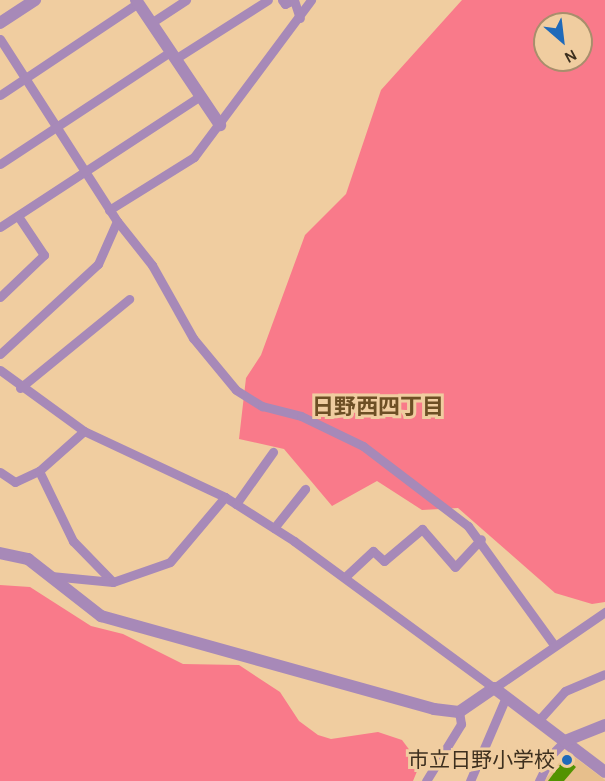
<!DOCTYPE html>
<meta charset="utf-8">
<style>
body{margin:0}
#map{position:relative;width:605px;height:781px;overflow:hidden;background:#f0cda0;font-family:Karla,"Noto Sans JP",sans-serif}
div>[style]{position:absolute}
.built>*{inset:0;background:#e7bf8c}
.green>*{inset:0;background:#f97a8a}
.water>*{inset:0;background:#529301}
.minor>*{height:9px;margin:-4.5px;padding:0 4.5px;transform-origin:4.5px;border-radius:4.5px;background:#a789b8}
.tertiary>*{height:12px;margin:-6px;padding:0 6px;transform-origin:6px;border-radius:6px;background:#a789b8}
.dots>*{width:16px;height:16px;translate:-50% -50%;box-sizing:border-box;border:3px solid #f0cda0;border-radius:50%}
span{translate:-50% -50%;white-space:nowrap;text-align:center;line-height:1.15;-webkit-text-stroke:6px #f0cda0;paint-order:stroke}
.poi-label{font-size:21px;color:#3d2f1e}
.right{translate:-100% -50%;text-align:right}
.neighbourhood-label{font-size:22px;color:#6d4f25;font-weight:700}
.north{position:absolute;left:533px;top:12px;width:60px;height:60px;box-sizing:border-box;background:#f0cda0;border:2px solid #a88e6c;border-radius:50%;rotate:152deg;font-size:16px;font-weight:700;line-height:24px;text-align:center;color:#3d2f1e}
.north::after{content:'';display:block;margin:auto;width:21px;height:27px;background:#1f6aba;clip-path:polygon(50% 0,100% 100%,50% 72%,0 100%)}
</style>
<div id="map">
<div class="built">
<i style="clip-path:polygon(568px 752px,605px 780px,605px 781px,544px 781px)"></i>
</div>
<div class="green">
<i style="clip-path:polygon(evenodd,462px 0,605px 0,605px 602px,592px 604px,555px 593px,458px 508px,422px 510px,377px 481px,332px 506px,284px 449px,239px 439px,246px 378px,261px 355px,305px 235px,346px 194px,381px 90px,462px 0,545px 24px,581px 24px,581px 60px,545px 60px,545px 24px)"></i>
<i style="clip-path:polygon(0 585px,30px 587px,91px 626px,123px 634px,183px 664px,239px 665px,280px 692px,299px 721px,318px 735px,331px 739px,378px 732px,402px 740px,420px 764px,413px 781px,0 781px)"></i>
</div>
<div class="water">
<i style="clip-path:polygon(565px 758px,576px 767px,564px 781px,548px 781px)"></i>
</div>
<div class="minor">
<i style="left:282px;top:0;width:5px;rotate:53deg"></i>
<i style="left:285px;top:4px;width:9px;rotate:-27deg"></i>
<i style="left:294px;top:0;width:19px;rotate:72deg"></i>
<i style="left:151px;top:23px;width:42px;rotate:-33.3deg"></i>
<i style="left:0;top:39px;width:216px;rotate:57.3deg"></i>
<i style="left:117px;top:221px;width:47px;rotate:113.8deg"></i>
<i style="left:98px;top:264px;width:133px;rotate:137.4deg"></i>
<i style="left:175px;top:59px;width:110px;rotate:-32.4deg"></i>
<i style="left:0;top:95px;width:166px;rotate:-33.7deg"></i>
<i style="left:0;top:164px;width:204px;rotate:-33.4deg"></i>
<i style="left:109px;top:210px;width:100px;rotate:-31.9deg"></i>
<i style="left:194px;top:157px;width:196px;rotate:-53.3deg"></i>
<i style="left:117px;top:221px;width:56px;rotate:51.5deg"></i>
<i style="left:152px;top:265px;width:84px;rotate:60.7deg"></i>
<i style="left:193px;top:338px;width:67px;rotate:50.4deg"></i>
<i style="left:236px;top:390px;width:31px;rotate:32deg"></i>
<i style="left:262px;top:406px;width:40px;rotate:14.4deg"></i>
<i style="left:301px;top:416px;width:69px;rotate:25.8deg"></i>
<i style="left:363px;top:446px;width:132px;rotate:37.3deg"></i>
<i style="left:468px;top:526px;width:147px;rotate:54.1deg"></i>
<i style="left:0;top:227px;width:238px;rotate:-33.2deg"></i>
<i style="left:0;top:297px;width:61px;rotate:-43.7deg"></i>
<i style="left:44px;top:255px;width:47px;rotate:-123.7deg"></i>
<i style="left:0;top:370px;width:104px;rotate:36deg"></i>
<i style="left:84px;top:431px;width:156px;rotate:25.1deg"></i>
<i style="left:225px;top:497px;width:82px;rotate:32.5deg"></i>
<i style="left:294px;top:541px;width:248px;rotate:36.3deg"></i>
<i style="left:494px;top:688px;width:135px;rotate:-34.4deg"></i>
<i style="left:20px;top:388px;width:141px;rotate:-39.2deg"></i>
<i style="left:39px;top:471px;width:78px;rotate:64.1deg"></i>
<i style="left:73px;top:541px;width:57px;rotate:45.7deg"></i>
<i style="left:0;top:472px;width:18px;rotate:34deg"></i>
<i style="left:15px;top:482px;width:26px;rotate:-25deg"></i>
<i style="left:39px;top:471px;width:60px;rotate:-41.6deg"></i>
<i style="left:236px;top:504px;width:64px;rotate:-54.6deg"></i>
<i style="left:274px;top:528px;width:50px;rotate:-51.5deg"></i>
<i style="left:51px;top:576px;width:62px;rotate:5.5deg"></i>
<i style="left:113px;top:582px;width:60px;rotate:-19.3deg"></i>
<i style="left:170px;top:562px;width:85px;rotate:-49.8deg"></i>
<i style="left:346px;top:576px;width:37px;rotate:-43deg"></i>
<i style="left:373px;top:551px;width:15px;rotate:42deg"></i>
<i style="left:384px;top:561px;width:50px;rotate:-40.1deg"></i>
<i style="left:422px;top:529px;width:50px;rotate:49deg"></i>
<i style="left:455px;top:567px;width:38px;rotate:-47deg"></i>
<i style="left:538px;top:721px;width:40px;rotate:-48deg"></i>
<i style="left:565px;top:691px;width:43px;rotate:-23deg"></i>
<i style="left:426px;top:781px;width:67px;rotate:-58.4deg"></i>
<i style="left:461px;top:724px;width:12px;rotate:-99deg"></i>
<i style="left:470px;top:781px;width:91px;rotate:-66.8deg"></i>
<i style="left:539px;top:781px;width:30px;rotate:-64deg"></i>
<i style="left:552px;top:754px;width:18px;rotate:-45deg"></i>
</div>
<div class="tertiary">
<i style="left:136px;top:0;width:151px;rotate:56.1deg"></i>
<i style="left:0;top:23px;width:42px;rotate:-33.3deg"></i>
<i style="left:0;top:553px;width:29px;rotate:12deg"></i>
<i style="left:28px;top:559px;width:93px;rotate:38deg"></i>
<i style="left:101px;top:616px;width:346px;rotate:15.6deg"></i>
<i style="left:434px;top:709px;width:25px;rotate:7deg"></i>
<i style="left:459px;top:712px;width:42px;rotate:-34.4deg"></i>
<i style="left:494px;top:688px;width:139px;rotate:37.1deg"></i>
<i style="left:565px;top:741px;width:43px;rotate:-21.8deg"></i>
</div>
<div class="dots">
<i style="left:567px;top:760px;background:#1f6aba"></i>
</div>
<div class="poi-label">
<span class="right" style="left:555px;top:760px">市立日野小学校</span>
</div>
<div class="neighbourhood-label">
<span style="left:378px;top:408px">日野西四丁目</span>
</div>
<div class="north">N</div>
</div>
